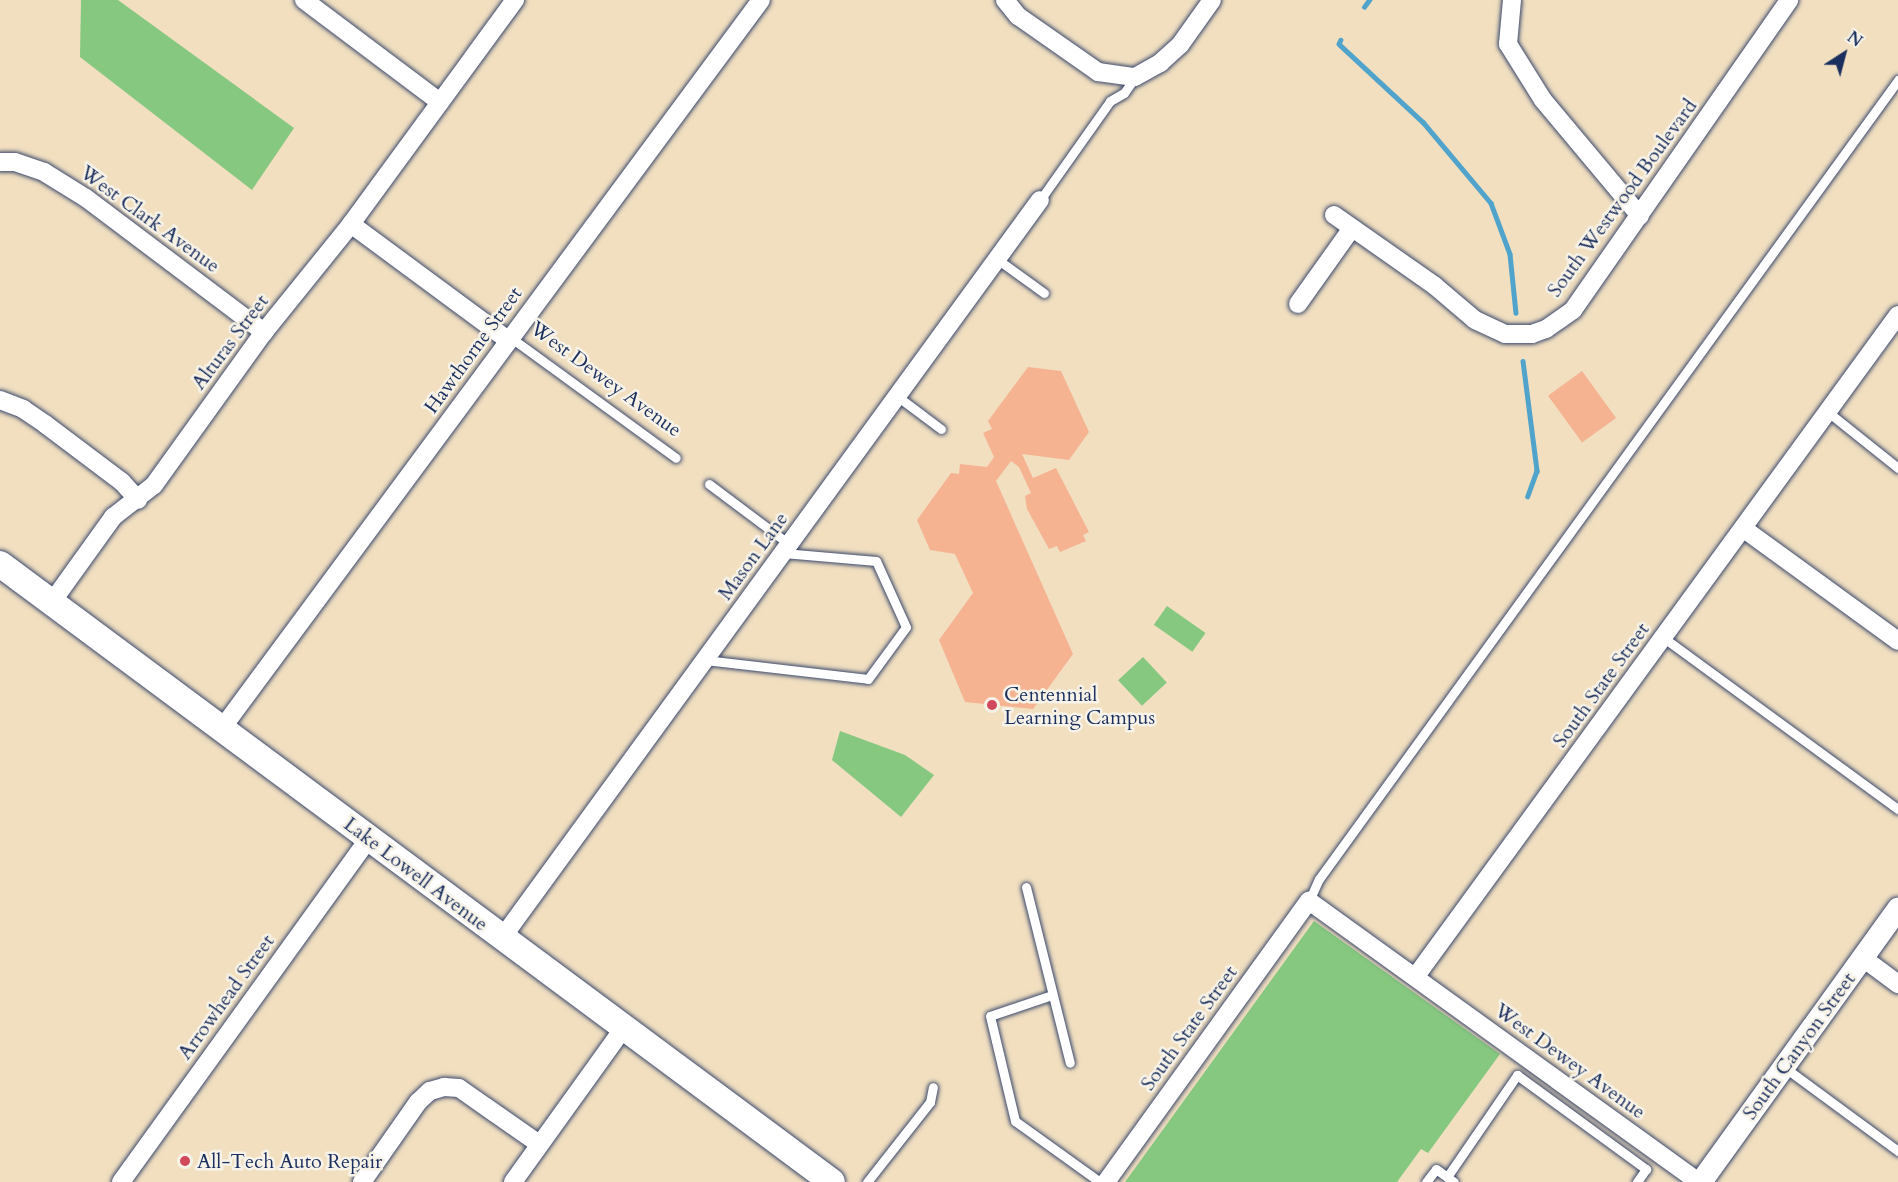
<!DOCTYPE html>
<style>
body{margin:0}
#map{position:relative;width:1898px;height:1182px;overflow:hidden;background:#f1dfc0;font-family:Cardo,serif}
div>[style]{position:absolute}
.green>*{inset:0;background:#86c880;transform-origin:0 0}
.stream>*{height:4.5px;margin:-2.25px;padding:0 2.25px;transform-origin:2.25px;border-radius:2.25px;background:#50a4cb}
.building>*{inset:0;background:#f5b392;transform-origin:0 0}
.roads{filter:drop-shadow(0 0 2px #3b496d) drop-shadow(0 0 2px #3b496d)}
.service>*{height:9px;margin:-4.5px;padding:0 4.5px;transform-origin:4.5px;border-radius:4.5px;background:#fff}
.minor>*{height:18px;margin:-9px;padding:0 9px;transform-origin:9px;border-radius:9px;background:#fff}
.tertiary>*{height:22px;margin:-11px;padding:0 11px;transform-origin:11px;border-radius:11px;background:#fff}
.secondary>*{height:26px;margin:-13px;padding:0 13px;transform-origin:13px;border-radius:13px;background:#fff}
.dots>*{width:16px;height:16px;translate:-50% -50%;box-sizing:border-box;border:3px solid #f7f3e8;border-radius:50%}
span{translate:-50% -50%;white-space:nowrap;text-align:center;line-height:1.15;-webkit-text-stroke:5px #f7f3e8;paint-order:stroke}
.street-label{font-size:20px;color:#1b2f5e}
.poi-label{font-size:20px;color:#1b2f5e}
.left{translate:0 -50%;text-align:left}
.north{position:absolute;left:1814px;top:24px;width:60px;height:60px;-webkit-text-stroke:4px #f7f3e8;paint-order:stroke;rotate:36deg;font-size:16px;font-weight:700;line-height:24px;text-align:center;color:#1b2f5e}
.north::after{content:'';display:block;margin:auto;width:21px;height:27px;background:#1b2f5e;clip-path:polygon(50% 0,100% 100%,50% 72%,0 100%)}
</style>
<div id="map">
<div class="green">
<i style="clip-path:polygon(81px 0,118px 0,294px 128px,252px 190px,80px 57px)"></i>
<i style="left:1167px;top:606px;width:47px;height:23px;rotate:35deg"></i>
<i style="left:1143px;top:657px;width:35px;height:34px;rotate:47deg"></i>
<i style="clip-path:polygon(840px 731px,905px 755px,934px 775px,901px 817px,832px 760px)"></i>
<i style="clip-path:polygon(1314px 921px,1500px 1054px,1428px 1153px,1421px 1149px,1397px 1182px,1125px 1182px)"></i>
</div>
<div class="stream">
<i style="left:1364px;top:7px;width:9px;rotate:-54deg"></i>
<i style="left:1341px;top:40px;width:4px;rotate:117deg"></i>
<i style="left:1339px;top:44px;width:115px;rotate:42.9deg"></i>
<i style="left:1423px;top:122px;width:106px;rotate:50deg"></i>
<i style="left:1491px;top:203px;width:54px;rotate:69.6deg"></i>
<i style="left:1510px;top:254px;width:59px;rotate:84.2deg"></i>
<i style="left:1523px;top:361px;width:111px;rotate:82.7deg"></i>
<i style="left:1537px;top:471px;width:27px;rotate:110deg"></i>
</div>
<div class="building">
<i style="clip-path:polygon(1028px 367px,1061px 371px,1089px 432px,1069px 460px,1022px 454px,1033px 478px,1056px 468px,1089px 532px,1083px 535px,1086px 541px,1060px 552px,1057px 546px,1049px 549px,1027px 509px,1025px 496px,1031px 493px,1019px 467px,1011px 461px,996px 481px,1073px 654px,1033px 709px,965px 702px,939px 640px,973px 593px,955px 554px,930px 550px,917px 520px,951px 473px,959px 474px,960px 464px,987px 467px,994px 457px,983px 433px,992px 429px,988px 421px)"></i>
<i style="left:1582px;top:371px;width:58px;height:42px;rotate:54deg"></i>
</div>
<div class="roads">
<div class="service">
<i style="left:1040px;top:200px;width:121px;rotate:-54.7deg"></i>
<i style="left:1110px;top:101px;width:16px;rotate:-30deg"></i>
<i style="left:1124px;top:93px;width:19px;rotate:-55deg"></i>
<i style="left:997px;top:259px;width:58px;rotate:35.9deg"></i>
<i style="left:510px;top:337px;width:205px;rotate:36.1deg"></i>
<i style="left:897px;top:396px;width:55px;rotate:36.9deg"></i>
<i style="left:1828px;top:412px;width:90px;rotate:38.7deg"></i>
<i style="left:709px;top:484px;width:100px;rotate:36.9deg"></i>
<i style="left:1664px;top:638px;width:290px;rotate:36.2deg"></i>
<i style="left:705px;top:660px;width:164px;rotate:6.6deg"></i>
<i style="left:868px;top:679px;width:64px;rotate:-53.8deg"></i>
<i style="left:906px;top:627px;width:72px;rotate:-114.4deg"></i>
<i style="left:876px;top:561px;width:93px;rotate:-175.1deg"></i>
<i style="left:1026px;top:887px;width:181px;rotate:76deg"></i>
<i style="left:1309px;top:901px;width:24px;rotate:-66deg"></i>
<i style="left:1319px;top:879px;width:987px;rotate:-54.07deg"></i>
<i style="left:1052px;top:995px;width:65px;rotate:161.3deg"></i>
<i style="left:990px;top:1016px;width:108px;rotate:76.6deg"></i>
<i style="left:1015px;top:1121px;width:105px;rotate:35.7deg"></i>
<i style="left:1784px;top:1067px;width:142px;rotate:36.4deg"></i>
<i style="left:1447px;top:1177px;width:124px;rotate:-55.5deg"></i>
<i style="left:1517px;top:1075px;width:160px;rotate:36.1deg"></i>
<i style="left:1646px;top:1169px;width:16px;rotate:125deg"></i>
<i style="left:867px;top:1182px;width:102px;rotate:-51.8deg"></i>
<i style="left:930px;top:1102px;width:15px;rotate:-79deg"></i>
<i style="left:1426px;top:1182px;width:16px;rotate:-52deg"></i>
<i style="left:1436px;top:1169px;width:22px;rotate:36deg"></i>
</div>
<div class="minor">
<i style="left:304px;top:0;width:170px;rotate:36.9deg"></i>
<i style="left:1005px;top:0;width:21px;rotate:51deg"></i>
<i style="left:1018px;top:16px;width:98px;rotate:35deg"></i>
<i style="left:1098px;top:72px;width:37px;rotate:8deg"></i>
<i style="left:1135px;top:77px;width:29px;rotate:-29deg"></i>
<i style="left:1160px;top:63px;width:27px;rotate:-42deg"></i>
<i style="left:1180px;top:45px;width:55px;rotate:-54.6deg"></i>
<i style="left:1512px;top:0;width:44px;rotate:95.2deg"></i>
<i style="left:1508px;top:44px;width:66px;rotate:58deg"></i>
<i style="left:1543px;top:100px;width:151px;rotate:50.1deg"></i>
<i style="left:0;top:162px;width:15px"></i>
<i style="left:15px;top:162px;width:31px;rotate:19deg"></i>
<i style="left:44px;top:172px;width:49px;rotate:31.8deg"></i>
<i style="left:86px;top:198px;width:223px;rotate:37deg"></i>
<i style="left:1334px;top:215px;width:123px;rotate:35.1deg"></i>
<i style="left:1435px;top:286px;width:52px;rotate:40.4deg"></i>
<i style="left:1475px;top:320px;width:33px;rotate:25deg"></i>
<i style="left:1505px;top:334px;width:27px"></i>
<i style="left:1532px;top:334px;width:15px;rotate:-20deg"></i>
<i style="left:1546px;top:329px;width:33px;rotate:-35deg"></i>
<i style="left:1573px;top:310px;width:378px;rotate:-55.1deg"></i>
<i style="left:351px;top:224px;width:195px;rotate:36.5deg"></i>
<i style="left:1298px;top:304px;width:93px;rotate:-54.6deg"></i>
<i style="left:0;top:400px;width:25px;rotate:21deg"></i>
<i style="left:23px;top:409px;width:27px;rotate:34deg"></i>
<i style="left:45px;top:424px;width:96px;rotate:37deg"></i>
<i style="left:122px;top:482px;width:24px;rotate:48deg"></i>
<i style="left:1744px;top:529px;width:190px;rotate:36deg"></i>
<i style="left:52px;top:602px;width:105px;rotate:-54.3deg"></i>
<i style="left:113px;top:517px;width:52px;rotate:-38deg"></i>
<i style="left:154px;top:485px;width:188px;rotate:-54.3deg"></i>
<i style="left:264px;top:332px;width:139px;rotate:-51.1deg"></i>
<i style="left:351px;top:224px;width:278px;rotate:-53.8deg"></i>
<i style="left:223px;top:727px;width:904px;rotate:-53.5deg"></i>
<i style="left:502px;top:938px;width:913px;rotate:-53.91deg"></i>
<i style="left:1863px;top:958px;width:44px;rotate:36.6deg"></i>
<i style="left:1416px;top:976px;width:818px;rotate:-53.9deg"></i>
<i style="left:121px;top:1182px;width:423px;rotate:-54.2deg"></i>
<i style="left:362px;top:1182px;width:98px;rotate:-55deg"></i>
<i style="left:418px;top:1102px;width:16px;rotate:-43deg"></i>
<i style="left:430px;top:1091px;width:15px;rotate:-16deg"></i>
<i style="left:444px;top:1087px;width:15px;rotate:4deg"></i>
<i style="left:459px;top:1088px;width:98px;rotate:35deg"></i>
<i style="left:513px;top:1182px;width:188px;rotate:-54.3deg"></i>
<i style="left:1106px;top:1182px;width:347px;rotate:-54.2deg"></i>
<i style="left:1309px;top:901px;width:480px;rotate:35.8deg"></i>
</div>
<div class="tertiary">
<i style="left:1701px;top:1182px;width:337px;rotate:-54.2deg"></i>
</div>
<div class="secondary">
<i style="left:0;top:564px;width:1036px;rotate:36.6deg"></i>
</div>
</div>
<div class="dots">
<i style="left:992px;top:705px;background:#d1495b"></i>
<i style="left:185px;top:1161px;background:#d1495b"></i>
</div>
<div class="street-label">
<span style="left:1622px;top:198px;rotate:-54deg">South Westwood Boulevard</span>
<span style="left:150px;top:219px;rotate:36deg">West Clark Avenue</span>
<span style="left:230px;top:342px;rotate:-53deg">Alturas Street</span>
<span style="left:473px;top:350px;rotate:-54deg">Hawthorne Street</span>
<span style="left:606px;top:379px;rotate:36deg">West Dewey Avenue</span>
<span style="left:753px;top:556px;rotate:-54deg">Mason Lane</span>
<span style="left:1601px;top:685px;rotate:-54deg">South State Street</span>
<span style="left:416px;top:874px;rotate:37deg">Lake Lowell Avenue</span>
<span style="left:226px;top:997px;rotate:-54deg">Arrowhead Street</span>
<span style="left:1189px;top:1028px;rotate:-54deg">South State Street</span>
<span style="left:1799px;top:1046px;rotate:-54deg">South Canyon Street</span>
<span style="left:1570px;top:1061px;rotate:36deg">West Dewey Avenue</span>
</div>
<div class="poi-label">
<span class="left" style="left:1004px;top:706px">Centennial<br>Learning Campus</span>
<span class="left" style="left:197px;top:1161px">All-Tech Auto Repair</span>
</div>
<div class="north">N</div>
</div>
